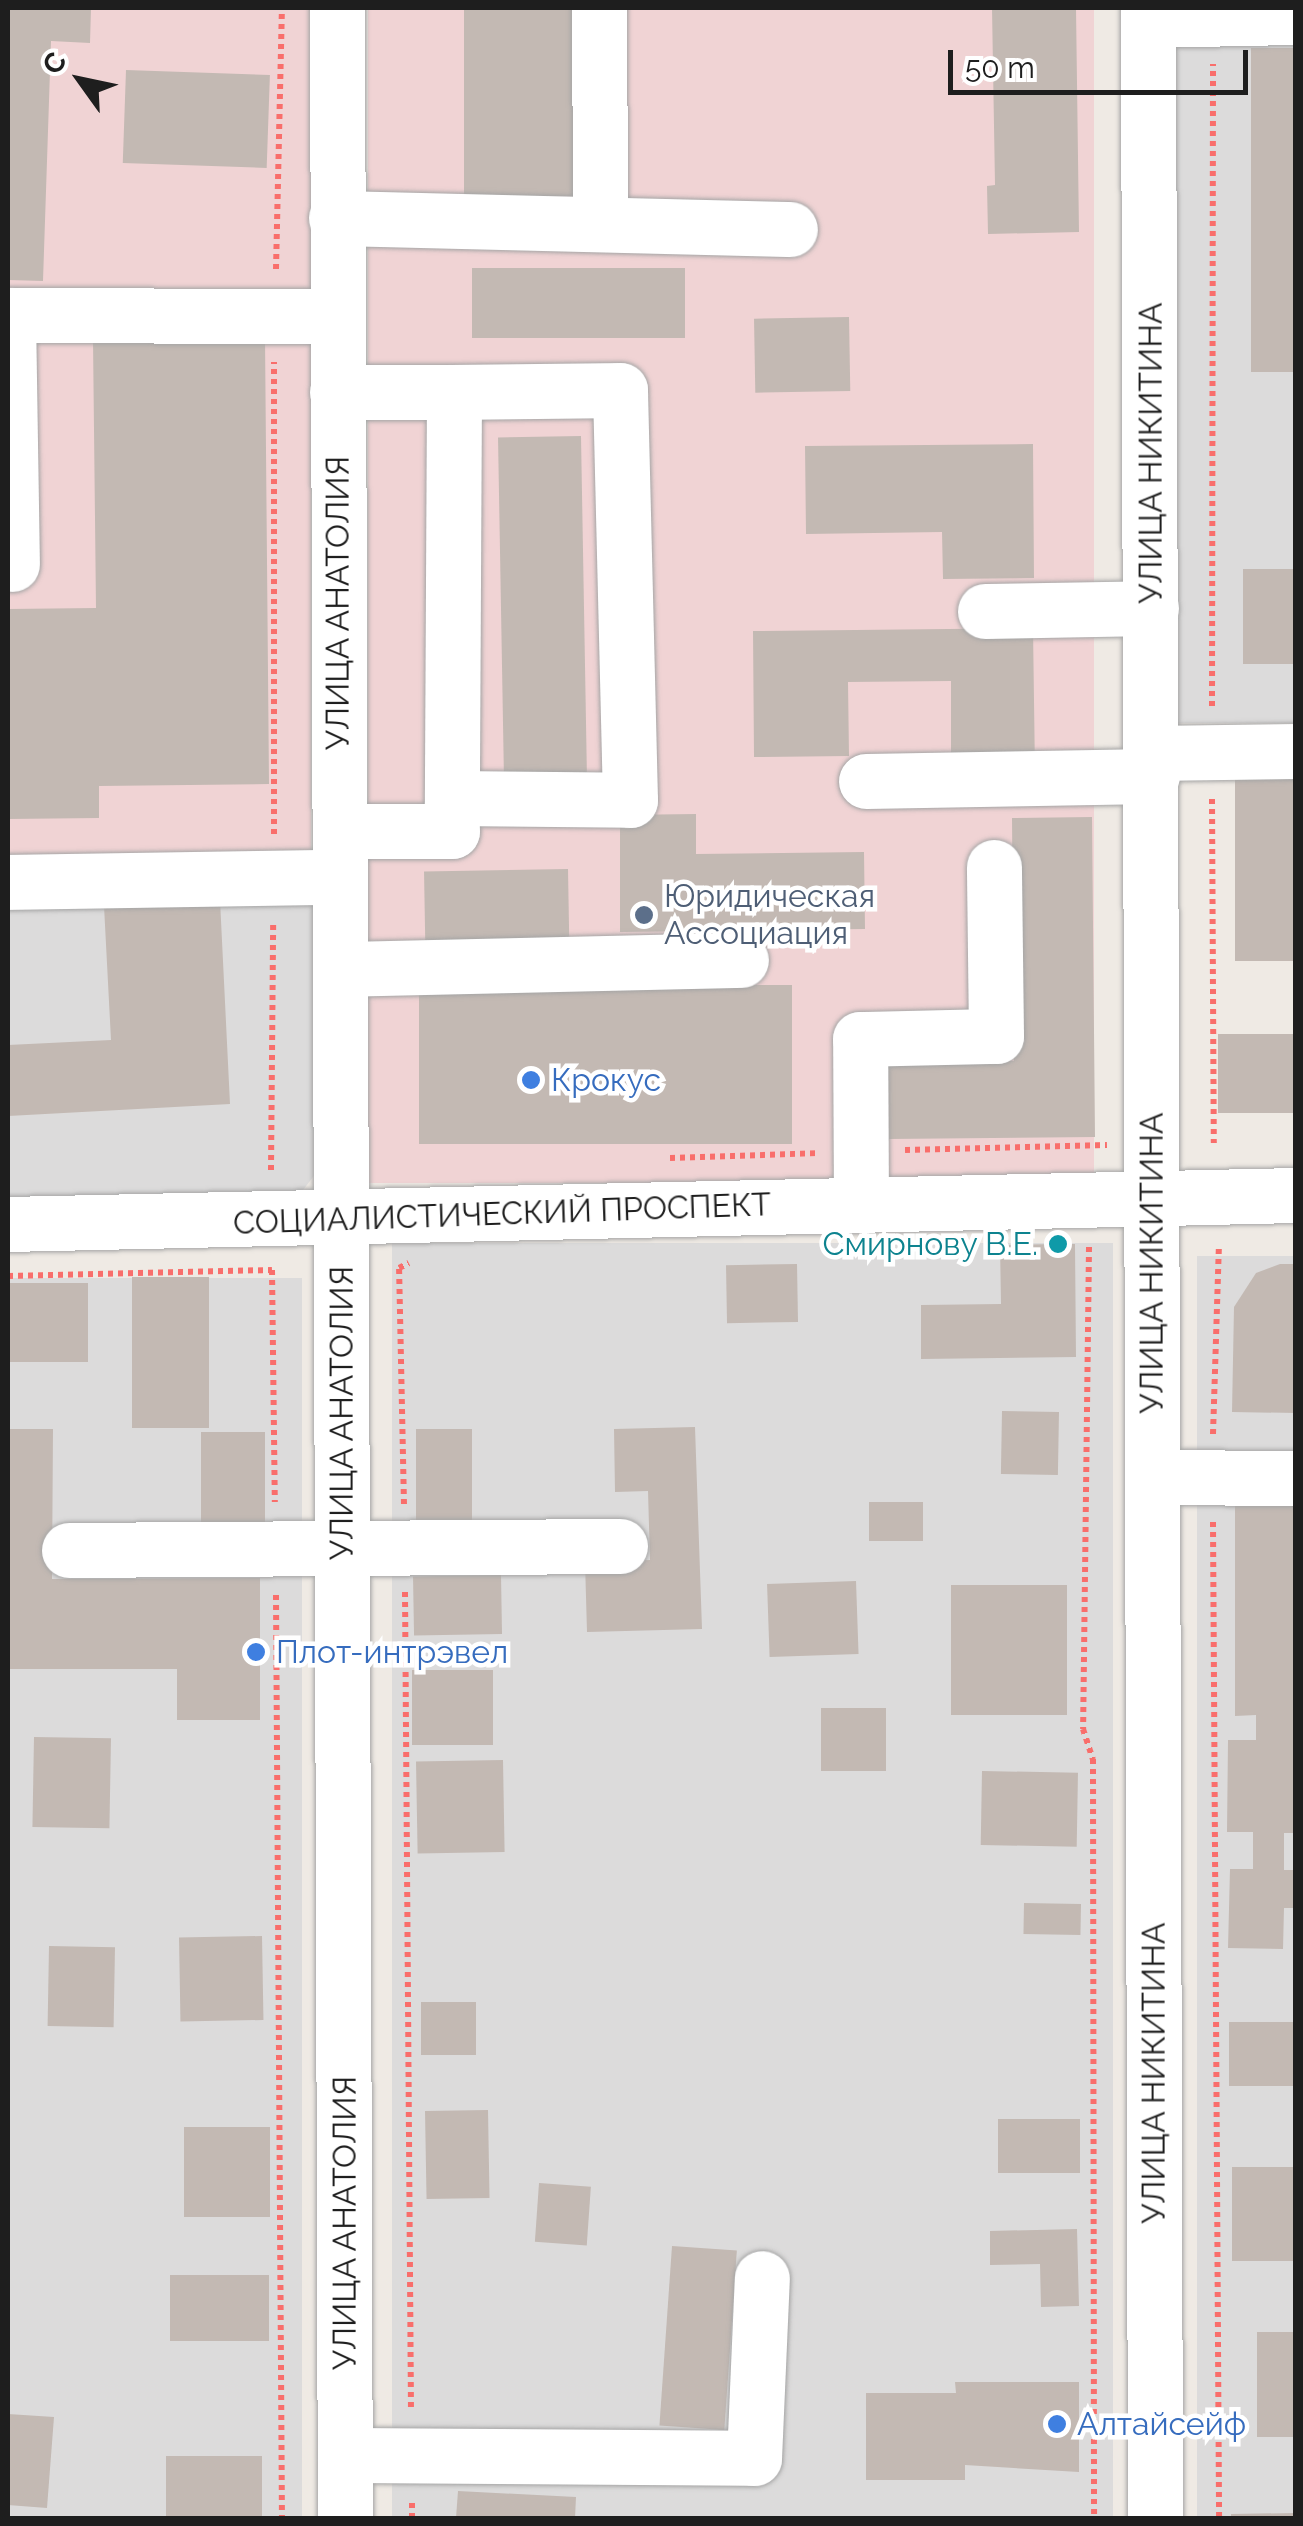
<!DOCTYPE html>
<meta charset="utf-8">
<style>
body{margin:0}
#map{position:relative;width:1303px;height:2526px;overflow:hidden;background:#efeae4;font-family:Raleway,sans-serif}
div>[style]{position:absolute}
.residential>*{inset:0;background:#dcdbdb;transform-origin:0 0}
.commercial>*{inset:0;background:#f0d3d4;transform-origin:0 0}
.building>*{inset:0;background:#c3b9b3;transform-origin:0 0}
.path>*{height:6px;margin-top:-3px;transform-origin:0;background:repeating-linear-gradient(90deg,#f96e6b 0 5px,transparent 0 10px)}
.roads{filter:drop-shadow(0 0 2px #a5a5a5) drop-shadow(0 0 2px #a5a5a5)}
.minor>*{height:55px;margin:-27.5px;padding:0 27.5px;transform-origin:27.5px;border-radius:27.5px;background:#fff}
.dots>*{width:28px;height:28px;translate:-50% -50%;box-sizing:border-box;border:5px solid #fff;border-radius:50%}
span{translate:-50% -50%;white-space:nowrap;text-align:center;line-height:1.15;-webkit-text-stroke:9px #fff;paint-order:stroke}
.street-label{font-size:32px;color:#1e1e1e}
.service-label{font-size:32px;color:#4e5e75}
.left{translate:0 -50%;text-align:left}
.shop-label{font-size:32px;color:#366cbe}
.culture-label{font-size:32px;color:#0d838f}
.right{translate:-100% -50%;text-align:right}
.frame{position:absolute;inset:0;border:10px solid #1e1e1e;pointer-events:none}
.north{position:absolute;left:30px;top:30px;width:100px;height:100px;-webkit-text-stroke:8px #fff;paint-order:stroke;rotate:303deg;font-size:28px;font-weight:700;line-height:40px;text-align:center;color:#1e1e1e}
.north::after{content:'';display:block;margin:auto;width:35px;height:45px;background:#1e1e1e;clip-path:polygon(50% 0,100% 100%,50% 72%,0 100%)}
.scale{position:absolute;left:948px;top:50px;width:300px;height:45px;box-sizing:border-box;border:5px solid #1e1e1e;border-top:0;padding-left:12px;font-size:30px;line-height:35px;white-space:nowrap;color:#1e1e1e;-webkit-text-stroke:8px #fff;paint-order:stroke}
</style>
<div id="map">
<div class="residential">
<i style="left:1295px;top:32px;width:691px;height:121px;rotate:90deg"></i>
<i style="clip-path:polygon(322px 849px,326px 1160px,300px 1194px,8px 1198px,8px 855px)"></i>
<i style="left:1113px;top:1243px;width:1275px;height:721px;rotate:90deg"></i>
<i style="left:1295px;top:1256px;width:1262px;height:98px;rotate:90deg"></i>
<i style="left:302px;top:1278px;width:1240px;height:294px;rotate:90deg"></i>
</div>
<div class="commercial">
<i style="left:8px;top:8px;width:303px;height:847px"></i>
<i style="left:368px;top:8px;width:726px;height:1175px"></i>
</div>
<div class="building">
<i style="clip-path:polygon(8px 8px,91px 8px,90px 43px,51px 41px,43px 281px,8px 280px)"></i>
<i style="left:464px;top:8px;width:115px;height:188px"></i>
<i style="clip-path:polygon(992px 8px,1076px 8px,1079px 232px,988px 234px,987px 186px,995px 185px)"></i>
<i style="left:1251px;top:48px;width:45px;height:324px"></i>
<i style="left:126px;top:70px;width:144px;height:93px;rotate:2deg"></i>
<i style="left:685px;top:268px;width:70px;height:213px;rotate:90deg"></i>
<i style="left:849px;top:317px;width:74px;height:95px;rotate:89deg"></i>
<i style="clip-path:polygon(265px 338px,269px 784px,99px 786px,99px 818px,8px 819px,8px 609px,96px 608px,93px 340px)"></i>
<i style="left:581px;top:436px;width:337px;height:83px;rotate:89deg"></i>
<i style="clip-path:polygon(1033px 444px,1034px 578px,943px 579px,942px 532px,806px 534px,805px 446px)"></i>
<i style="left:1243px;top:569px;width:53px;height:95px"></i>
<i style="clip-path:polygon(1033px 628px,1035px 772px,951px 773px,951px 681px,848px 682px,849px 756px,754px 757px,753px 631px)"></i>
<i style="left:1235px;top:758px;width:61px;height:203px"></i>
<i style="clip-path:polygon(696px 814px,696px 854px,864px 852px,865px 929px,620px 932px,620px 815px)"></i>
<i style="clip-path:polygon(1092px 817px,1095px 1137px,889px 1139px,888px 1063px,1014px 1061px,1012px 818px)"></i>
<i style="left:568px;top:869px;width:74px;height:144px;rotate:89deg"></i>
<i style="clip-path:polygon(220px 900px,230px 1104px,8px 1116px,8px 1045px,111px 1040px,104px 906px)"></i>
<i style="left:792px;top:985px;width:159px;height:373px;rotate:90deg"></i>
<i style="left:1296px;top:1034px;width:79px;height:78px;rotate:90deg"></i>
<i style="clip-path:polygon(1058px 1244px,1075px 1244px,1076px 1357px,921px 1359px,921px 1305px,1001px 1304px,1000px 1245px)"></i>
<i style="left:797px;top:1264px;width:58px;height:71px;rotate:89deg"></i>
<i style="clip-path:polygon(1280px 1264px,1296px 1264px,1296px 1413px,1232px 1412px,1234px 1307px,1256px 1273px)"></i>
<i style="left:132px;top:1277px;width:77px;height:151px"></i>
<i style="left:8px;top:1283px;width:80px;height:79px"></i>
<i style="left:1002px;top:1411px;width:57px;height:63px;rotate:1deg"></i>
<i style="clip-path:polygon(695px 1427px,702px 1629px,587px 1632px,585px 1562px,650px 1560px,648px 1491px,615px 1492px,614px 1429px)"></i>
<i style="clip-path:polygon(8px 1429px,53px 1429px,52px 1579px,260px 1578px,260px 1720px,177px 1720px,177px 1669px,8px 1669px)"></i>
<i style="left:416px;top:1429px;width:56px;height:93px"></i>
<i style="left:265px;top:1432px;width:100px;height:64px;rotate:90deg"></i>
<i style="clip-path:polygon(1235px 1501px,1296px 1501px,1296px 1833px,1284px 1833px,1284px 1870px,1296px 1870px,1296px 1908px,1284px 1908px,1283px 1949px,1228px 1948px,1230px 1869px,1253px 1869px,1253px 1832px,1227px 1832px,1228px 1740px,1256px 1740px,1256px 1715px,1235px 1716px)"></i>
<i style="left:869px;top:1502px;width:54px;height:39px"></i>
<i style="left:501px;top:1575px;width:59px;height:88px;rotate:89deg"></i>
<i style="left:856px;top:1581px;width:73px;height:89px;rotate:88deg"></i>
<i style="left:1067px;top:1585px;width:130px;height:116px;rotate:90deg"></i>
<i style="left:412px;top:1670px;width:81px;height:75px"></i>
<i style="left:821px;top:1708px;width:65px;height:63px"></i>
<i style="left:34px;top:1737px;width:77px;height:90px;rotate:1deg"></i>
<i style="left:503px;top:1760px;width:92px;height:87px;rotate:89deg"></i>
<i style="left:982px;top:1771px;width:96px;height:74px;rotate:1deg"></i>
<i style="left:1024px;top:1903px;width:57px;height:31px;rotate:1deg"></i>
<i style="left:262px;top:1936px;width:84px;height:83px;rotate:89deg"></i>
<i style="left:49px;top:1946px;width:66px;height:80px;rotate:1deg"></i>
<i style="left:421px;top:2002px;width:55px;height:53px"></i>
<i style="left:1229px;top:2022px;width:67px;height:64px"></i>
<i style="left:488px;top:2110px;width:88px;height:63px;rotate:89deg"></i>
<i style="left:998px;top:2119px;width:82px;height:54px"></i>
<i style="left:184px;top:2127px;width:86px;height:90px"></i>
<i style="left:1296px;top:2167px;width:94px;height:64px;rotate:90deg"></i>
<i style="left:539px;top:2183px;width:52px;height:59px;rotate:4deg"></i>
<i style="clip-path:polygon(1077px 2229px,1079px 2306px,1041px 2307px,1040px 2264px,990px 2265px,990px 2231px)"></i>
<i style="left:672px;top:2246px;width:65px;height:180px;rotate:4deg"></i>
<i style="left:170px;top:2275px;width:99px;height:66px"></i>
<i style="left:1296px;top:2332px;width:105px;height:39px;rotate:90deg"></i>
<i style="clip-path:polygon(955px 2382px,1079px 2382px,1079px 2472px,965px 2465px,965px 2480px,866px 2480px,866px 2393px,956px 2393px)"></i>
<i style="clip-path:polygon(8px 2414px,54px 2417px,47px 2508px,8px 2505px)"></i>
<i style="left:166px;top:2456px;width:96px;height:62px"></i>
<i style="clip-path:polygon(458px 2491px,576px 2497px,575px 2518px,456px 2518px)"></i>
<i style="clip-path:polygon(1296px 2513px,1296px 2518px,1231px 2518px,1231px 2514px)"></i>
</div>
<div class="path">
<i style="left:276px;top:269px;width:261px;rotate:-88.7deg"></i>
<i style="left:1212px;top:706px;width:642px;rotate:-89.91deg"></i>
<i style="left:1212px;top:799px;width:344px;rotate:89.7deg"></i>
<i style="left:274px;top:834px;width:472px;rotate:-90deg"></i>
<i style="left:905px;top:1150px;width:202px;rotate:-1.4deg"></i>
<i style="left:670px;top:1158px;width:147px;rotate:-1.9deg"></i>
<i style="left:271px;top:1170px;width:248px;rotate:-89.5deg"></i>
<i style="left:1089px;top:1247px;width:482px;rotate:90.7deg"></i>
<i style="left:1083px;top:1729px;width:32px;rotate:72deg"></i>
<i style="left:1093px;top:1759px;width:759px;rotate:89.92deg"></i>
<i style="left:8px;top:1276px;width:264px;rotate:-1.3deg"></i>
<i style="left:272px;top:1270px;width:232px;rotate:89.3deg"></i>
<i style="left:1213px;top:1434px;width:190px;rotate:-88.2deg"></i>
<i style="left:404px;top:1504px;width:236px;rotate:-91.2deg"></i>
<i style="left:399px;top:1268px;width:11px;rotate:-27deg"></i>
<i style="left:1213px;top:1522px;width:996px;rotate:89.65deg"></i>
<i style="left:405px;top:1592px;width:817px;rotate:89.58deg"></i>
<i style="left:276px;top:1595px;width:923px;rotate:89.63deg"></i>
<i style="left:412px;top:2518px;width:16px;rotate:-90deg"></i>
</div>
<div class="roads">
<div class="minor">
<i style="left:337px;top:8px;width:2510px;rotate:89.82deg"></i>
<i style="left:599px;top:8px;width:216px;rotate:89.7deg"></i>
<i style="left:1148px;top:8px;width:2510px;rotate:89.84deg"></i>
<i style="left:1148px;top:20px;width:148px;rotate:-1.2deg"></i>
<i style="left:336px;top:218px;width:454px;rotate:1.4deg"></i>
<i style="left:8px;top:315px;width:329px;rotate:0.2deg"></i>
<i style="left:8px;top:315px;width:249px;rotate:89.1deg"></i>
<i style="left:337px;top:392px;width:117px"></i>
<i style="left:454px;top:392px;width:439px;rotate:90.3deg"></i>
<i style="left:452px;top:831px;width:112px;rotate:180deg"></i>
<i style="left:985px;top:611px;width:166px;rotate:-1deg"></i>
<i style="left:1152px;top:753px;width:144px;rotate:-0.8deg"></i>
<i style="left:866px;top:781px;width:286px;rotate:-1deg"></i>
<i style="left:452px;top:798px;width:178px;rotate:0.6deg"></i>
<i style="left:630px;top:800px;width:410px;rotate:-91.4deg"></i>
<i style="left:620px;top:390px;width:166px;rotate:179.3deg"></i>
<i style="left:8px;top:882px;width:331px;rotate:-0.9deg"></i>
<i style="left:342px;top:969px;width:399px;rotate:-1.3deg"></i>
<i style="left:861px;top:1204px;width:165px;rotate:-90.3deg"></i>
<i style="left:860px;top:1039px;width:136px;rotate:-1.3deg"></i>
<i style="left:996px;top:1036px;width:169px;rotate:-90.7deg"></i>
<i style="left:8px;top:1224px;width:1288px;rotate:-1.29deg"></i>
<i style="left:1152px;top:1477px;width:144px;rotate:0.4deg"></i>
<i style="left:69px;top:1550px;width:551px;rotate:-0.42deg"></i>
<i style="left:345px;top:2455px;width:409px;rotate:0.4deg"></i>
<i style="left:754px;top:2458px;width:180px;rotate:-87.5deg"></i>
</div>
</div>
<div class="dots">
<i style="left:644px;top:915px;background:#5c6f8a"></i>
<i style="left:531px;top:1080px;background:#3f7fe0"></i>
<i style="left:1058px;top:1244px;background:#0f9aa8"></i>
<i style="left:256px;top:1652px;background:#3f7fe0"></i>
<i style="left:1057px;top:2424px;background:#3f7fe0"></i>
</div>
<div class="street-label">
<span style="left:1151px;top:453px;rotate:-90deg">УЛИЦА НИКИТИНА</span>
<span style="left:338px;top:603px;rotate:-90deg">УЛИЦА АНАТОЛИЯ</span>
<span style="left:502px;top:1214px;rotate:-2deg">СОЦИАЛИСТИЧЕСКИЙ ПРОСПЕКТ</span>
<span style="left:1152px;top:1263px;rotate:-90deg">УЛИЦА НИКИТИНА</span>
<span style="left:342px;top:1413px;rotate:-90deg">УЛИЦА АНАТОЛИЯ</span>
<span style="left:1154px;top:2073px;rotate:-90deg">УЛИЦА НИКИТИНА</span>
<span style="left:345px;top:2223px;rotate:-90deg">УЛИЦА АНАТОЛИЯ</span>
</div>
<div class="service-label">
<span class="left" style="left:664px;top:915px">Юридическая<br>Ассоциация</span>
</div>
<div class="shop-label">
<span class="left" style="left:551px;top:1080px">Крокус</span>
<span class="left" style="left:276px;top:1652px">Плот-интрэвел</span>
<span class="left" style="left:1077px;top:2424px">Алтайсейф</span>
</div>
<div class="culture-label">
<span class="right" style="left:1038px;top:1244px">Смирнову В.Е.</span>
</div>
<div class="frame"></div>
<div class="north">С</div>
<div class="scale">50 m</div>
</div>
